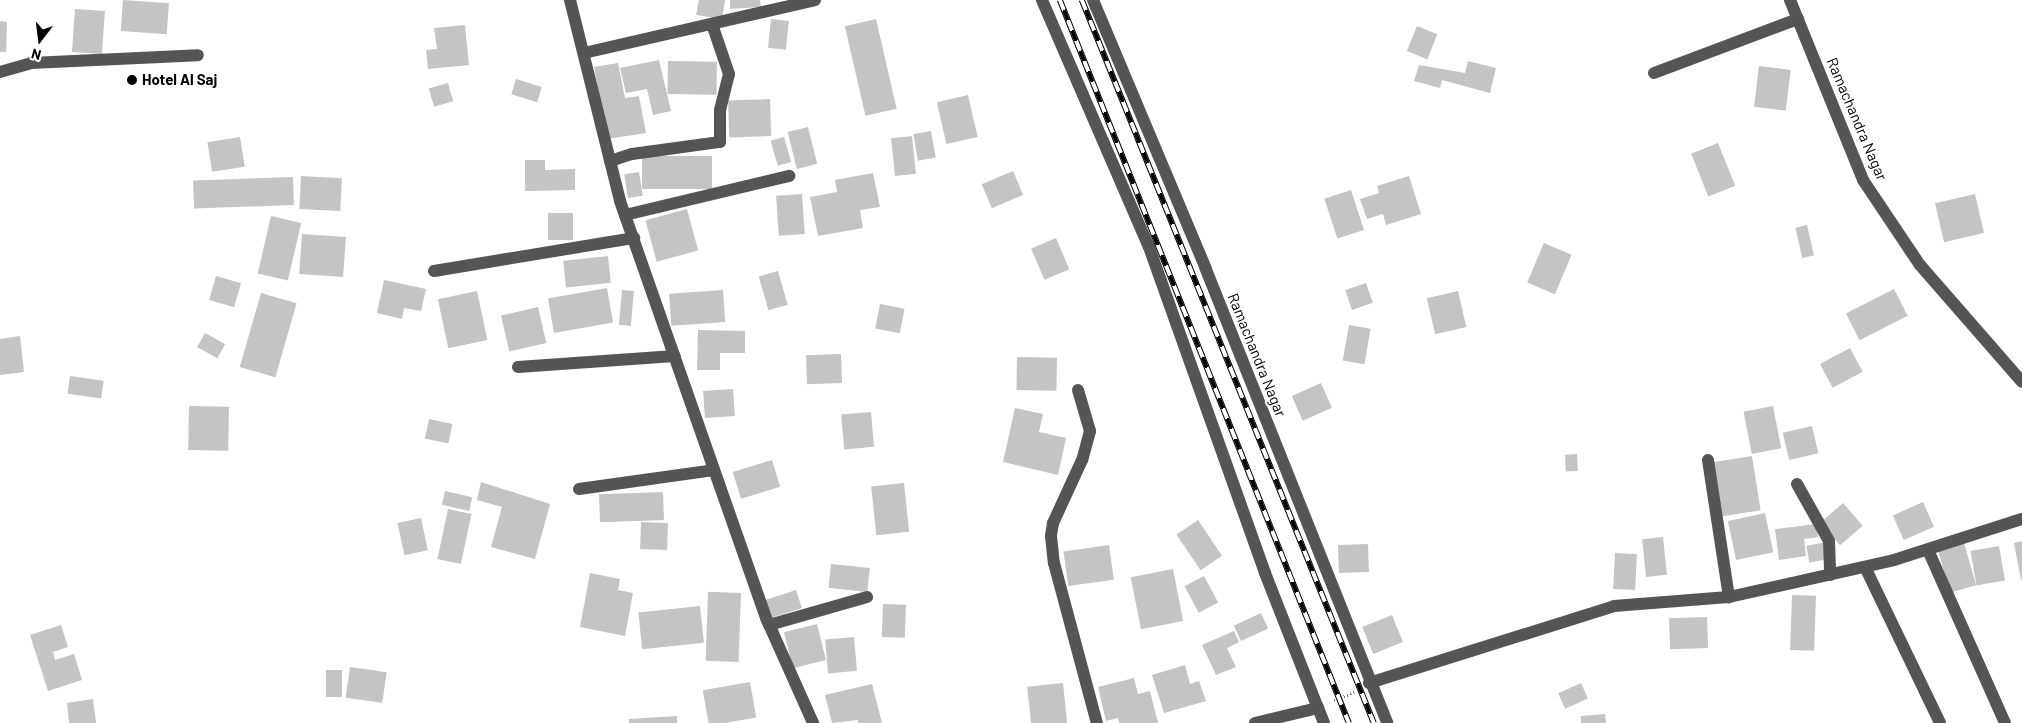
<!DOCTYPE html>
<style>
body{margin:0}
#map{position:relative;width:2022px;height:723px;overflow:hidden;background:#fff;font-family:Barlow,sans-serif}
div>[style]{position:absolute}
.building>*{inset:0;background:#c4c4c4;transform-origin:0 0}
.path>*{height:3px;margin-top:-1.5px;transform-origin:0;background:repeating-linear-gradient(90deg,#777 0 1px,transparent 0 3.5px)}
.minor>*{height:12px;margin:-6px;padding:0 6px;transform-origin:6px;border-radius:6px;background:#555}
.rail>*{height:5.5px;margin-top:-2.75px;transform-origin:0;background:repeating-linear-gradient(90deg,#fff 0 11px,#000 0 22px);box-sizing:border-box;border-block:1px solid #000}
.dots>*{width:14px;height:14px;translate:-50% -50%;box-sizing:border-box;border:2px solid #fff;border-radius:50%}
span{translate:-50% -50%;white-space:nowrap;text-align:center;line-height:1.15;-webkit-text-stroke:4.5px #fff;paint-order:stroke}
.poi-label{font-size:15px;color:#000;font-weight:700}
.left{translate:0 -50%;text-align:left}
.street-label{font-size:15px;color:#000}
.north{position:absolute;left:15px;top:15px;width:50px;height:50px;-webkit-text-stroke:4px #fff;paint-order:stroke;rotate:195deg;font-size:14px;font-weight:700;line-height:20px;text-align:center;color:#000}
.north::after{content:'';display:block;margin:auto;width:18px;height:22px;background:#000;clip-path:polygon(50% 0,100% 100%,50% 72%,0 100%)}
</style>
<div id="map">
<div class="building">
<i style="left:123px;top:0;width:46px;height:31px;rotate:4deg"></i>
<i style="clip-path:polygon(699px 0,725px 0,722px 19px,696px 15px)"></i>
<i style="clip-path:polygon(730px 0,760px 0,761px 7px,730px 9px)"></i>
<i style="left:75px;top:9px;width:30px;height:43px;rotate:4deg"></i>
<i style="left:771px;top:19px;width:18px;height:29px;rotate:6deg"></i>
<i style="left:876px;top:19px;width:92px;height:32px;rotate:77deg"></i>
<i style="clip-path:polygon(0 21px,7px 22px,6px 52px,0 52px)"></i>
<i style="clip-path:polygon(465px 25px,469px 65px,428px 69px,426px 50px,437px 49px,434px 28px)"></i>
<i style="left:1417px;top:26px;width:22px;height:27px;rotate:22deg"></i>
<i style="clip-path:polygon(659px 60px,671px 111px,653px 115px,647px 89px,626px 93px,620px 68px)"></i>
<i style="left:668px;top:61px;width:49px;height:33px;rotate:1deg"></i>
<i style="clip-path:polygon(1468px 61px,1496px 68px,1490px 93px,1442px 80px,1440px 88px,1414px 81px,1419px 65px,1465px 73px)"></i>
<i style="clip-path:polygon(618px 63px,625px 98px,639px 96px,646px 133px,607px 139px,594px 67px)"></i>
<i style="left:1759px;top:66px;width:32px;height:41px;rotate:7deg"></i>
<i style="left:516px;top:79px;width:27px;height:16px;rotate:17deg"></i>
<i style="left:448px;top:83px;width:19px;height:20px;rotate:74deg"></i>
<i style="left:968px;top:95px;width:43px;height:32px;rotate:77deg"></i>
<i style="left:770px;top:99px;width:37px;height:42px;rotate:88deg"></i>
<i style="left:808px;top:127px;width:38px;height:21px;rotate:76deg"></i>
<i style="left:931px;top:131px;width:27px;height:18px;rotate:80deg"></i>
<i style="left:912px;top:136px;width:38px;height:21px;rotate:84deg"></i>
<i style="left:240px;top:137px;width:30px;height:33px;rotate:81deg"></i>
<i style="left:784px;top:137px;width:26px;height:14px;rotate:74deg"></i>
<i style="left:1718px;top:143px;width:46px;height:29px;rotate:68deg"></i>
<i style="left:642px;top:156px;width:70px;height:33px"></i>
<i style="clip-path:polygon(525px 160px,545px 160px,545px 170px,575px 169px,575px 190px,525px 191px)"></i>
<i style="left:1013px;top:171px;width:26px;height:34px;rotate:67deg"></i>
<i style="left:639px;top:172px;width:24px;height:15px;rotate:81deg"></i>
<i style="clip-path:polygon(873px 173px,880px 207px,860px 210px,863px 228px,818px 236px,810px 197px,837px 192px,835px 180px)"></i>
<i style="left:301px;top:176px;width:41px;height:33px;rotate:3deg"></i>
<i style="clip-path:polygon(1409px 176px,1421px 214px,1386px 225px,1383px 214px,1367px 219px,1360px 199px,1379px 193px,1377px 186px)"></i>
<i style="left:293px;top:177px;width:28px;height:100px;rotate:88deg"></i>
<i style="left:1351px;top:190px;width:42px;height:28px;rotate:72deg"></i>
<i style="left:802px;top:194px;width:40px;height:26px;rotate:86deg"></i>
<i style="left:1975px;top:194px;width:40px;height:41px;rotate:77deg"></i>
<i style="left:687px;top:209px;width:43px;height:43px;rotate:75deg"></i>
<i style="left:548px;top:213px;width:25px;height:27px"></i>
<i style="left:271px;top:216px;width:31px;height:59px;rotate:13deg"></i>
<i style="left:1807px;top:225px;width:31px;height:12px;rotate:77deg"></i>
<i style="left:302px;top:234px;width:44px;height:40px;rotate:4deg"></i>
<i style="left:1056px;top:238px;width:34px;height:27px;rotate:67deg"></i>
<i style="left:1544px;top:243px;width:30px;height:43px;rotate:23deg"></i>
<i style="left:608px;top:256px;width:27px;height:45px;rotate:84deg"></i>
<i style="left:778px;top:271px;width:35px;height:20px;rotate:74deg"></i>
<i style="left:216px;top:276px;width:26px;height:25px;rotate:16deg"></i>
<i style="clip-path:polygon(384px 280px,426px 289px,421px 311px,404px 308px,402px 319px,377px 313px)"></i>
<i style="left:1366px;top:283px;width:21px;height:22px;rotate:71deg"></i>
<i style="left:607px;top:288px;width:35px;height:60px;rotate:80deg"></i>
<i style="left:1894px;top:289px;width:30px;height:54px;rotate:63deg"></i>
<i style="left:622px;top:290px;width:12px;height:35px;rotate:5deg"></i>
<i style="left:723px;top:290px;width:32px;height:54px;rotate:86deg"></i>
<i style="left:477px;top:291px;width:50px;height:40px;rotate:78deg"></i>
<i style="left:1458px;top:291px;width:37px;height:32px;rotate:77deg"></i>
<i style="left:261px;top:293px;width:37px;height:77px;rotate:16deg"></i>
<i style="left:880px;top:304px;width:25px;height:25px;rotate:11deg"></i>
<i style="left:538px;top:307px;width:37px;height:38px;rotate:77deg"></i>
<i style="left:1349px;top:325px;width:22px;height:36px;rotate:10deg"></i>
<i style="clip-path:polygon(698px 330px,745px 331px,745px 353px,720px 353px,720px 370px,697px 370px)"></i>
<i style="left:205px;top:333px;width:23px;height:16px;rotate:29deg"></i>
<i style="clip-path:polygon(20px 336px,24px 372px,0 375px,0 339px)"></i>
<i style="left:1850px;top:348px;width:27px;height:34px;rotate:62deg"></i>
<i style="left:841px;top:354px;width:29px;height:35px;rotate:88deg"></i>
<i style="left:1017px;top:357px;width:40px;height:33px;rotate:1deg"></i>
<i style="left:70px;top:376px;width:34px;height:18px;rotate:8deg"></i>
<i style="left:1321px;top:383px;width:27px;height:32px;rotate:66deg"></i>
<i style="left:733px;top:389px;width:27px;height:30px;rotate:86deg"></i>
<i style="left:189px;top:406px;width:40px;height:44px;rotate:1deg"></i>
<i style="left:1773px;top:406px;width:43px;height:30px;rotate:79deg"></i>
<i style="clip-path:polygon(1015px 408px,1043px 414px,1039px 432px,1066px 438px,1058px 475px,1003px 462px)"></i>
<i style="left:871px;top:412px;width:35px;height:30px;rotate:85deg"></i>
<i style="left:429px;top:419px;width:24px;height:20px;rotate:12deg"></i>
<i style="left:1812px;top:426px;width:28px;height:30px;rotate:77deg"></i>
<i style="left:1577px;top:454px;width:17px;height:12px;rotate:87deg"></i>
<i style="left:1752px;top:456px;width:55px;height:40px;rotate:81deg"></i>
<i style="left:772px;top:460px;width:28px;height:41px;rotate:73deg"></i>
<i style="clip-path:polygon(481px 482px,550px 504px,535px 559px,491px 547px,502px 507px,477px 500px)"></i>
<i style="left:904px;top:483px;width:49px;height:33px;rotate:84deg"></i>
<i style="left:445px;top:491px;width:28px;height:14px;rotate:13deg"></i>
<i style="left:663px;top:492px;width:28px;height:64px;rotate:88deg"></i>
<i style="left:1923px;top:502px;width:27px;height:33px;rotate:66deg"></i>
<i style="left:1843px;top:503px;width:30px;height:30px;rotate:49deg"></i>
<i style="left:448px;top:509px;width:24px;height:51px;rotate:12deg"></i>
<i style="left:1765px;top:513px;width:40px;height:38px;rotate:78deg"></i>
<i style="left:421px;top:518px;width:33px;height:24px;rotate:78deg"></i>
<i style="left:1198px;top:520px;width:43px;height:26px;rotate:56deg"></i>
<i style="left:641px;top:522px;width:27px;height:27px;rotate:2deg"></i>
<i style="clip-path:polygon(1816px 524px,1818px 537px,1804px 539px,1806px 556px,1779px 560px,1775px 529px)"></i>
<i style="left:1663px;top:537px;width:38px;height:21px;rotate:84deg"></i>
<i style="clip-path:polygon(2022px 541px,2022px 580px,2021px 580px,2014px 543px)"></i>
<i style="left:1827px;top:542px;width:17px;height:21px;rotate:80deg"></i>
<i style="left:1964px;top:543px;width:44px;height:27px;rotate:74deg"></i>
<i style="left:1368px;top:544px;width:28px;height:30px;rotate:88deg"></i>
<i style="left:1109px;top:545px;width:35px;height:46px;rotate:82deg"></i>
<i style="left:1999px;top:546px;width:35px;height:29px;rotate:80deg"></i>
<i style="left:1615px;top:553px;width:22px;height:36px;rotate:3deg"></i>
<i style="left:831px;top:564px;width:39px;height:24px;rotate:6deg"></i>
<i style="left:1173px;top:569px;width:53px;height:43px;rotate:79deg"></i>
<i style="clip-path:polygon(590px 573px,620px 579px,618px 590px,633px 593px,625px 636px,580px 627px)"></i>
<i style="left:1204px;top:576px;width:30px;height:22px;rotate:62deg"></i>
<i style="left:796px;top:590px;width:19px;height:34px;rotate:72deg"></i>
<i style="left:741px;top:593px;width:69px;height:33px;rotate:92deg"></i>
<i style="left:1792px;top:595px;width:24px;height:55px;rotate:2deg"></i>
<i style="left:883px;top:604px;width:23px;height:33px;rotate:2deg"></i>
<i style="left:700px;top:606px;width:37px;height:62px;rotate:84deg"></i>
<i style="left:1261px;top:613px;width:17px;height:30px;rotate:65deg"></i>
<i style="left:1392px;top:615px;width:29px;height:32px;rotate:68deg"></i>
<i style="left:1707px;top:617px;width:31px;height:38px;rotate:88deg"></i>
<i style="left:817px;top:624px;width:37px;height:34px;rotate:76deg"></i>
<i style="clip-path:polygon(61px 625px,68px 647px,53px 652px,55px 660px,74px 654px,82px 680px,48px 691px,30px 635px)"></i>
<i style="clip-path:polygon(1234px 631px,1239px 642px,1227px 648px,1236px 667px,1216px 675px,1202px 645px)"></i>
<i style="left:854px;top:637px;width:34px;height:29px;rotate:85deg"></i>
<i style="clip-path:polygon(1185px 665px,1190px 684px,1199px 681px,1206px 701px,1164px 713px,1152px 675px)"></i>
<i style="left:350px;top:667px;width:37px;height:31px;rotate:8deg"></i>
<i style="left:326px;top:670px;width:16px;height:27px"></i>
<i style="clip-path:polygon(1134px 678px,1138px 694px,1150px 691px,1158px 723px,1119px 723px,1118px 718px,1106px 721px,1098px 687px)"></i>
<i style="left:750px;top:682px;width:36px;height:48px;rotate:80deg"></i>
<i style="left:1063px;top:683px;width:40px;height:36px;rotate:84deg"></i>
<i style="left:1581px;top:683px;width:17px;height:25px;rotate:66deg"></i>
<i style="clip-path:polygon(872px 684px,882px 723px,858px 723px,858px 720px,832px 723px,825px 695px)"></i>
<i style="clip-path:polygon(93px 699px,96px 723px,69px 723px,67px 703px)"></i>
<i style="clip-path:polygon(1605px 714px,1606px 723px,1581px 723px,1581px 716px)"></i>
<i style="clip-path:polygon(677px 716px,677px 723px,629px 723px,629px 719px)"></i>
</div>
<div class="path">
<i style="left:1334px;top:700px;width:24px;rotate:-22deg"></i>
</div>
<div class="minor">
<i style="left:570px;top:0;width:207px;rotate:76deg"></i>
<i style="left:620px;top:201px;width:444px;rotate:70.7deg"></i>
<i style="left:767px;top:620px;width:113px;rotate:65.9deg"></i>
<i style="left:1042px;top:0;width:269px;rotate:66.6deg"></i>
<i style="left:1149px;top:247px;width:346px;rotate:70.4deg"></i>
<i style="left:1265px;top:573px;width:145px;rotate:68.6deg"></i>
<i style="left:1093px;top:0;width:290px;rotate:67.2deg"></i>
<i style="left:1205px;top:267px;width:491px;rotate:68.2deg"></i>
<i style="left:1790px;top:0;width:194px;rotate:67.9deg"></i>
<i style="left:1863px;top:180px;width:102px;rotate:56.2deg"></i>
<i style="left:1920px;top:265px;width:155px;rotate:48.9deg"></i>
<i style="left:584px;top:53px;width:237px;rotate:-12.9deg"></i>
<i style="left:0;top:72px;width:32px;rotate:-16deg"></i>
<i style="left:31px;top:63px;width:167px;rotate:-2.7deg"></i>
<i style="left:1654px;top:73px;width:154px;rotate:-20.6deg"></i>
<i style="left:610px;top:161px;width:23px;rotate:-18deg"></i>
<i style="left:632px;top:154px;width:89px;rotate:-7.8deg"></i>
<i style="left:720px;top:142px;width:32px;rotate:-90deg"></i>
<i style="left:720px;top:110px;width:37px;rotate:-76deg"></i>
<i style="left:729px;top:74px;width:53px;rotate:-108.8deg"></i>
<i style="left:625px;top:215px;width:169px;rotate:-13.4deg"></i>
<i style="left:434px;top:271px;width:203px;rotate:-9.4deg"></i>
<i style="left:518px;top:367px;width:157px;rotate:-4deg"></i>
<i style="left:1078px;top:390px;width:43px;rotate:73.7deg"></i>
<i style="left:1090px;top:431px;width:30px;rotate:105deg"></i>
<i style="left:1082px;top:460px;width:69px;rotate:114.7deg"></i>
<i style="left:1053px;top:523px;width:13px;rotate:99deg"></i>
<i style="left:1051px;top:536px;width:27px;rotate:84deg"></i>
<i style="left:1054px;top:563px;width:166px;rotate:75deg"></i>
<i style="left:1708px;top:460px;width:139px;rotate:81.3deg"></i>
<i style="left:1797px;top:484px;width:65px;rotate:60.7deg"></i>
<i style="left:1829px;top:541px;width:34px;rotate:88deg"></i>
<i style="left:579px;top:489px;width:136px;rotate:-8deg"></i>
<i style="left:1928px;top:550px;width:189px;rotate:66deg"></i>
<i style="left:1865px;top:567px;width:173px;rotate:64.3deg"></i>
<i style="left:769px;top:625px;width:102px;rotate:-15.9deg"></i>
<i style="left:1369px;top:683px;width:257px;rotate:-17.4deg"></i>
<i style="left:1614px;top:606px;width:115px;rotate:-4.5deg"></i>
<i style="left:1729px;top:597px;width:169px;rotate:-12.6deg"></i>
<i style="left:1894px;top:560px;width:134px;rotate:-17.8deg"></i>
<i style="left:1255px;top:723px;width:65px;rotate:-13.4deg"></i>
<i style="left:1318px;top:708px;width:16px;rotate:68deg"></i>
</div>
<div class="rail">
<i style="left:1060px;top:0;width:779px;rotate:68.21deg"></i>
<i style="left:1082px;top:0;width:780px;rotate:68.01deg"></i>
</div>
<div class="dots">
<i style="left:132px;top:80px;background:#000"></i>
</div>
<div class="poi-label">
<span class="left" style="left:142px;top:80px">Hotel Al Saj</span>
</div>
<div class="street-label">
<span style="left:1857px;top:119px;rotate:67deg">Ramachandra Nagar</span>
<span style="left:1257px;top:355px;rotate:68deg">Ramachandra Nagar</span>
</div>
<div class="north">N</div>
</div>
